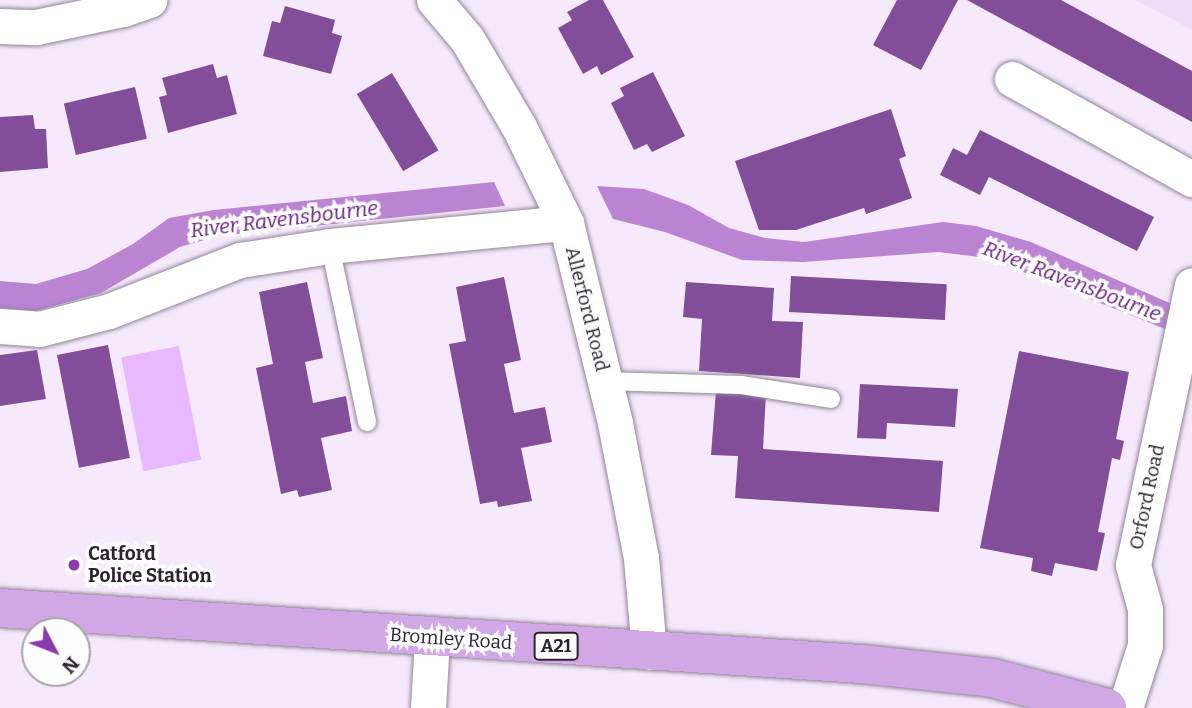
<!DOCTYPE html>
<style>
body{margin:0}
#map{position:relative;width:1192px;height:708px;overflow:hidden;background:#f6e9fc;font-family:Bitter,serif}
div>[style]{position:absolute}
.built>*{inset:0;background:#efdcf9}
.green>*{inset:0;background:#e8b9ff;transform-origin:0 0}
.water>*{inset:0;background:#ba84d3}
.building>*{inset:0;background:#824e99;transform-origin:0 0}
.roads{filter:drop-shadow(0 0 2px #928499) drop-shadow(0 0 2px #928499)}
.service>*{height:18px;margin:-9px;padding:0 9px;transform-origin:9px;border-radius:9px;background:#fff}
.minor>*{height:35px;margin:-17.5px;padding:0 17.5px;transform-origin:17.5px;border-radius:17.5px;background:#fff}
.primary>*{height:38px;margin:-19px;padding:0 19px;transform-origin:19px;border-radius:19px;background:#d2a7e5}
.dots>*{width:19px;height:19px;translate:-50% -50%;box-sizing:border-box;border:4px solid #fcfcfc;border-radius:50%}
span{translate:-50% -50%;white-space:nowrap;text-align:center;line-height:1.15;-webkit-text-stroke:7px #fcfcfc;paint-order:stroke}
.shield-label span{padding:2px 5px;background:#fcfcfc;border:2px solid;border-radius:5px;-webkit-text-stroke-width:0}
.shield-label{font-size:18px;color:#2a242d;font-weight:700}
.street-label{font-size:19px;color:#2a242d}
.poi-label{font-size:19px;color:#2a242d;font-weight:700}
.left{translate:0 -50%;text-align:left}
.water-label{font-size:21px;color:#652280;font-style:italic}
.north{position:absolute;left:21px;top:617px;width:70px;height:70px;box-sizing:border-box;background:#fcfcfc;border:2px solid #a8a6a9;border-radius:50%;rotate:132deg;font-size:19px;font-weight:700;line-height:28px;text-align:center;color:#2a242d}
.north::after{content:'';display:block;margin:auto;width:24px;height:32px;background:#8a3bab;clip-path:polygon(50% 0,100% 100%,50% 72%,0 100%)}
</style>
<div id="map">
<div class="built">
<i style="clip-path:polygon(1135px 0,1192px 0,1192px 30px,1145px 5px)"></i>
</div>
<div class="green">
<i style="left:179px;top:346px;width:116px;height:59px;rotate:79deg"></i>
</div>
<div class="water">
<i style="clip-path:polygon(494px 182px,505px 206px,218px 236px,180px 247px,101px 293px,36px 311px,0 308px,0 281px,36px 284px,87px 269px,133px 244px,169px 218px,214px 210px)"></i>
<i style="clip-path:polygon(597px 186px,644px 189px,688px 205px,729px 228px,765px 238px,804px 242px,943px 222px,976px 226px,1031px 242px,1174px 305px,1170px 331px,988px 258px,938px 252px,803px 262px,742px 260px,665px 232px,613px 219px)"></i>
</div>
<div class="building">
<i style="clip-path:polygon(589px 0,603px 0,634px 57px,601px 75px,597px 66px,583px 74px,558px 28px,572px 20px,567px 12px)"></i>
<i style="clip-path:polygon(897px 0,958px 0,921px 70px,873px 45px)"></i>
<i style="clip-path:polygon(967px 0,1061px 0,1192px 71px,1192px 122px)"></i>
<i style="clip-path:polygon(285px 6px,335px 20px,332px 33px,342px 36px,331px 74px,263px 56px,272px 21px,280px 23px)"></i>
<i style="clip-path:polygon(213px 64px,217px 78px,227px 75px,237px 114px,168px 133px,159px 97px,167px 95px,162px 78px)"></i>
<i style="clip-path:polygon(653px 72px,685px 136px,652px 152px,647px 144px,634px 150px,611px 103px,624px 96px,620px 88px)"></i>
<i style="left:392px;top:73px;width:90px;height:41px;rotate:59deg"></i>
<i style="left:135px;top:87px;width:53px;height:73px;rotate:77deg"></i>
<i style="clip-path:polygon(891px 109px,906px 156px,899px 159px,912px 198px,866px 214px,864px 208px,796px 230px,759px 230px,735px 161px)"></i>
<i style="clip-path:polygon(33px 115px,35px 129px,46px 129px,48px 168px,0 172px,0 117px)"></i>
<i style="clip-path:polygon(980px 130px,1154px 217px,1137px 251px,989px 177px,980px 195px,940px 175px,953px 148px,967px 155px)"></i>
<i style="left:791px;top:276px;width:156px;height:36px;rotate:3deg"></i>
<i style="clip-path:polygon(504px 277px,521px 360px,504px 364px,514px 413px,545px 407px,552px 442px,521px 448px,532px 501px,498px 507px,497px 501px,480px 504px,449px 344px,466px 341px,456px 287px)"></i>
<i style="clip-path:polygon(307px 282px,323px 358px,305px 362px,313px 403px,346px 396px,352px 431px,321px 438px,332px 490px,299px 497px,297px 490px,281px 494px,256px 368px,273px 364px,259px 292px)"></i>
<i style="clip-path:polygon(686px 282px,774px 288px,772px 321px,803px 322px,800px 378px,699px 371px,702px 319px,683px 317px)"></i>
<i style="left:108px;top:345px;width:115px;height:52px;rotate:79deg"></i>
<i style="clip-path:polygon(37px 350px,46px 399px,0 406px,0 355px)"></i>
<i style="clip-path:polygon(1019px 351px,1129px 372px,1116px 439px,1124px 441px,1120px 460px,1112px 458px,1098px 532px,1105px 533px,1097px 571px,1055px 563px,1052px 576px,1031px 571px,1033px 558px,980px 548px)"></i>
<i style="clip-path:polygon(860px 384px,958px 389px,955px 427px,887px 423px,886px 439px,857px 438px)"></i>
<i style="clip-path:polygon(716px 390px,766px 393px,763px 449px,943px 461px,939px 512px,735px 498px,738px 456px,711px 455px)"></i>
</div>
<div class="roads">
<div class="service">
<i style="left:330px;top:246px;width:180px;rotate:78.1deg"></i>
<i style="left:605px;top:381px;width:136px;rotate:1.7deg"></i>
<i style="left:741px;top:385px;width:91px;rotate:8.8deg"></i>
</div>
<div class="minor">
<i style="left:434px;top:0;width:51px;rotate:49.8deg"></i>
<i style="left:467px;top:39px;width:102px;rotate:59.4deg"></i>
<i style="left:519px;top:127px;width:107px;rotate:63.9deg"></i>
<i style="left:566px;top:223px;width:206px;rotate:76.2deg"></i>
<i style="left:615px;top:423px;width:137px;rotate:79.1deg"></i>
<i style="left:641px;top:558px;width:94px;rotate:85.1deg"></i>
<i style="left:0;top:26px;width:36px;rotate:2deg"></i>
<i style="left:36px;top:27px;width:89px;rotate:-11.7deg"></i>
<i style="left:123px;top:9px;width:28px;rotate:-19deg"></i>
<i style="left:1012px;top:79px;width:206px;rotate:29.1deg"></i>
<i style="left:0;top:326px;width:39px;rotate:4deg"></i>
<i style="left:39px;top:329px;width:72px;rotate:-14.4deg"></i>
<i style="left:109px;top:311px;width:141px;rotate:-21.3deg"></i>
<i style="left:240px;top:260px;width:91px;rotate:-8.8deg"></i>
<i style="left:330px;top:246px;width:237px;rotate:-5.6deg"></i>
<i style="left:428px;top:708px;width:70px;rotate:-86.7deg"></i>
<i style="left:1125px;top:708px;width:66px;rotate:-72.4deg"></i>
<i style="left:1145px;top:645px;width:36px;rotate:-90deg"></i>
<i style="left:1145px;top:609px;width:46px;rotate:-105.3deg"></i>
<i style="left:1133px;top:565px;width:286px;rotate:-78.1deg"></i>
</div>
<div class="primary">
<i style="left:0;top:608px;width:864px;rotate:3.72deg"></i>
<i style="left:862px;top:664px;width:131px;rotate:6.1deg"></i>
<i style="left:992px;top:678px;width:119px;rotate:14.6deg"></i>
</div>
</div>
<div class="dots">
<i style="left:74px;top:565px;background:#8a3bab"></i>
</div>
<div class="shield-label">
<span style="left:556px;top:646px">A21</span>
</div>
<div class="street-label">
<span style="left:587px;top:309px;rotate:76deg">Allerford Road</span>
<span style="left:1147px;top:497px;rotate:-78deg">Orford Road</span>
<span style="left:451px;top:639px;rotate:4deg">Bromley Road</span>
</div>
<div class="poi-label">
<span class="left" style="left:88px;top:565px">Catford<br>Police Station</span>
</div>
<div class="water-label">
<span style="left:284px;top:219px;rotate:-7deg">River Ravensbourne</span>
<span style="left:1072px;top:281px;rotate:21deg">River Ravensbourne</span>
</div>
<div class="north">N</div>
</div>
